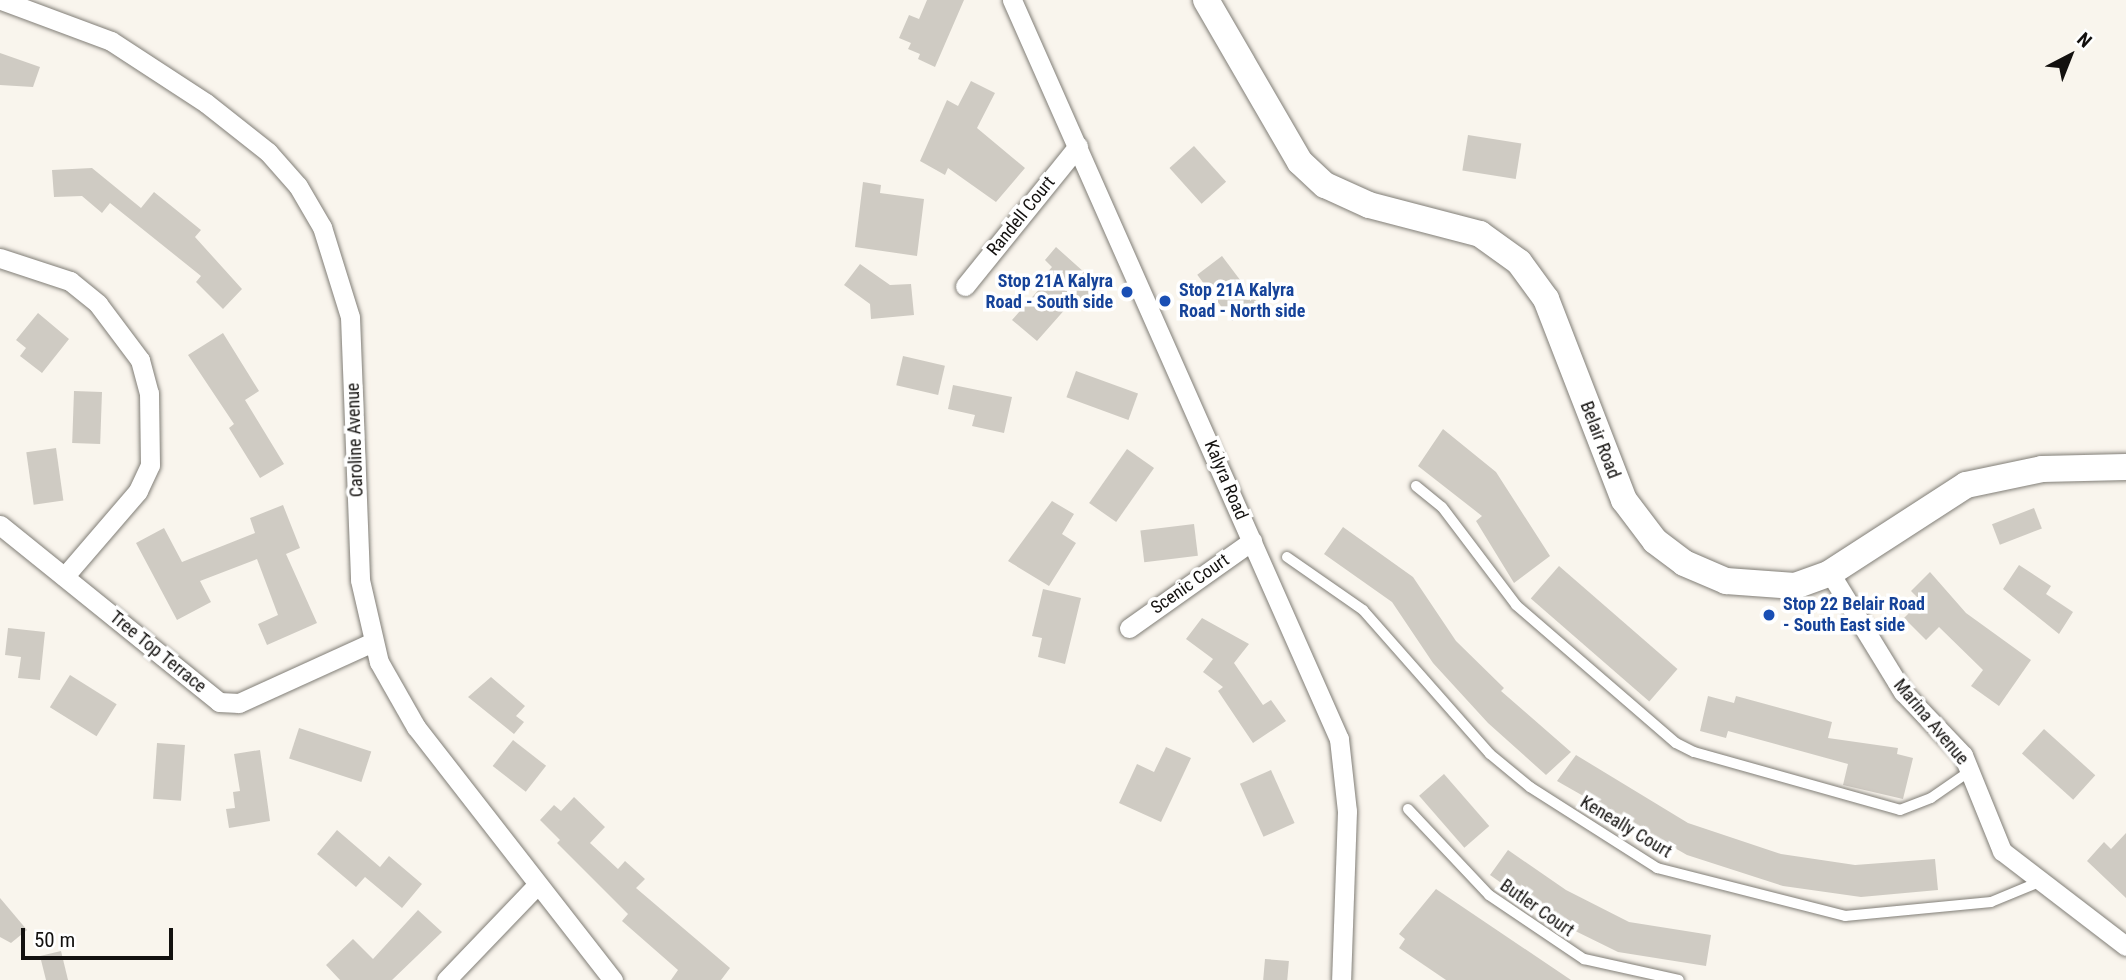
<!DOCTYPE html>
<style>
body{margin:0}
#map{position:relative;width:2126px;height:980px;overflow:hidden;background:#f9f5ed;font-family:"Roboto Condensed",sans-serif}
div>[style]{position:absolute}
.building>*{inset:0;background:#cfcbc3;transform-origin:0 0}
.roads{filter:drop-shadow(0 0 2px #817e77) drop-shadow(0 0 2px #817e77)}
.lane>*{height:10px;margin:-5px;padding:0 5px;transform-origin:5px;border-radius:5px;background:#fff}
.street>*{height:19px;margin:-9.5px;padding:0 9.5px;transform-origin:9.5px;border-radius:9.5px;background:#fff}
.secondary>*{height:26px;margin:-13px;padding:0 13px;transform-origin:13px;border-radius:13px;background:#fff}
.dots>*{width:19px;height:19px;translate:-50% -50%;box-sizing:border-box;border:4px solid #fff;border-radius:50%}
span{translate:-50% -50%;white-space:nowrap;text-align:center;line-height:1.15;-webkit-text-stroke:7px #fff;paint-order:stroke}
.street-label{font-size:18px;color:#13110f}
.transit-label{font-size:18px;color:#164399;font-weight:700}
.right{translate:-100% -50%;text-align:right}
.left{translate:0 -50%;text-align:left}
.north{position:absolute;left:2035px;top:21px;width:70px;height:70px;-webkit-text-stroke:5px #fff;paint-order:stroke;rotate:42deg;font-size:19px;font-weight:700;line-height:28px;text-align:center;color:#13110f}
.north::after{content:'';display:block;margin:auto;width:24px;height:32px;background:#13110f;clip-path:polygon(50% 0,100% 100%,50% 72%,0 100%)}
.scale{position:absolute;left:21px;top:928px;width:152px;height:32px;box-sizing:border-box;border:4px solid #13110f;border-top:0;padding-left:9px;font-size:21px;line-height:24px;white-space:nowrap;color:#13110f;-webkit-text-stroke:5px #fff;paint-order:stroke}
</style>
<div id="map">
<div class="building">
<i style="clip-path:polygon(927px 0,964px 0,935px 67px,918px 59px,920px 54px,908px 49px,911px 43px,899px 38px,909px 15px,919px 19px)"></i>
<i style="clip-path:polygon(0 53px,40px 67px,33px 87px,0 85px)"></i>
<i style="clip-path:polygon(971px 81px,995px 93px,977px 128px,1025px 168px,996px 202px,948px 168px,945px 175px,920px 161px,947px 100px,958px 106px)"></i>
<i style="left:1468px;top:135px;width:54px;height:36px;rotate:9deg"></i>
<i style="left:1194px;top:146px;width:48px;height:33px;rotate:48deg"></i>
<i style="clip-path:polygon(92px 168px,141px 208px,154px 192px,201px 230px,195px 237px,242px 289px,223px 309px,196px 282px,201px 276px,110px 203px,102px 213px,82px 196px,54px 197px,52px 170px)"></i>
<i style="clip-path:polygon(863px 182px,881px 185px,880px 193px,924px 199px,917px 256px,855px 247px)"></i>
<i style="clip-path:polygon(1056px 247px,1104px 290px,1088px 309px,1075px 298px,1037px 341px,1012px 320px,1049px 278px,1045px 275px,1052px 267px,1045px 260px)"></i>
<i style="left:1222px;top:256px;width:58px;height:31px;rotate:53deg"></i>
<i style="clip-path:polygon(860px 264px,890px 285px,911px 284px,914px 315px,871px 319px,870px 304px,844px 285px)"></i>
<i style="clip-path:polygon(38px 313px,69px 339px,42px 373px,20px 356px,26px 348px,16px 340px)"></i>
<i style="clip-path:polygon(223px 333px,259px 391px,245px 400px,284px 464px,260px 478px,229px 428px,234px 424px,188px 355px)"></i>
<i style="left:903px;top:356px;width:43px;height:30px;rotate:13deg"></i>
<i style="left:1076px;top:371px;width:66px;height:28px;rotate:20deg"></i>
<i style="clip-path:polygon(953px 385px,1012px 397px,1004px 433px,972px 426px,975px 415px,948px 409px)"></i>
<i style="left:74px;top:391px;width:28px;height:52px;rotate:2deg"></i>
<i style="clip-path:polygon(1443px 429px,1496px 472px,1550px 556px,1514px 583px,1476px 521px,1482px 516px,1418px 466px)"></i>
<i style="left:56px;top:448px;width:53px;height:30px;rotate:82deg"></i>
<i style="left:1127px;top:449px;width:33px;height:66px;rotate:35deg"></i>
<i style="clip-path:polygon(1052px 501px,1074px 514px,1062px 534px,1076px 543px,1049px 586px,1008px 561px)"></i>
<i style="clip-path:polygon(283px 505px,300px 548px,286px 554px,317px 623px,267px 645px,258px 624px,278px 615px,257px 559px,200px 581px,211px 602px,177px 620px,136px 543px,164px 528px,182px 562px,255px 533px,250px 518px)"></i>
<i style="left:2034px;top:508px;width:22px;height:45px;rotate:69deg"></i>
<i style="left:1194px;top:524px;width:32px;height:54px;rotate:83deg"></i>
<i style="clip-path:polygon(1343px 527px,1413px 577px,1456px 641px,1504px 688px,1501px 691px,1571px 752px,1546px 775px,1488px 723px,1433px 663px,1392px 602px,1324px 554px)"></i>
<i style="clip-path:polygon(2019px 565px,2051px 586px,2046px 594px,2073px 612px,2059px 634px,2003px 589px)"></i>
<i style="left:1559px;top:566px;width:157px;height:43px;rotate:41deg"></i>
<i style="clip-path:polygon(1930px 572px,1966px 613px,2031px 660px,1999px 706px,1971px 686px,1983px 670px,1939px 627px,1926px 640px,1904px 618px,1921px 601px,1911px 591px)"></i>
<i style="clip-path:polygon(1043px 589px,1081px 598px,1065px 664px,1038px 657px,1042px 638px,1032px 636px)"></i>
<i style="clip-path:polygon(1202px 618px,1249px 644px,1234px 663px,1263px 705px,1271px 700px,1286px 721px,1253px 743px,1218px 691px,1223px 687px,1203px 672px,1213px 659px,1186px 639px)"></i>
<i style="clip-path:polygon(8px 628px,45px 632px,40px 680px,18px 678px,21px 657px,5px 655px)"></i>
<i style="left:70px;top:675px;width:55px;height:38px;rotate:32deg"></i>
<i style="clip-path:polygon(491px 677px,525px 706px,516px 716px,524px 722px,514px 734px,468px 697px)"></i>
<i style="clip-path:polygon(1708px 696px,1734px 703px,1736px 696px,1832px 722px,1828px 738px,1898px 748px,1897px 754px,1913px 758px,1903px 799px,1843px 785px,1848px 764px,1728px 731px,1726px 738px,1700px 731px)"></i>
<i style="left:299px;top:728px;width:76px;height:32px;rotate:18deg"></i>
<i style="left:2044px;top:729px;width:69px;height:33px;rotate:42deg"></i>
<i style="left:513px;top:740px;width:42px;height:33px;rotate:38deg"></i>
<i style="left:157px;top:743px;width:28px;height:56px;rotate:4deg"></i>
<i style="clip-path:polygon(1166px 747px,1191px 758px,1161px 822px,1119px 803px,1137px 764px,1154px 772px)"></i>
<i style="clip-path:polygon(260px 750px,270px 821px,229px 828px,226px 809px,235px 808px,233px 792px,240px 791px,234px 754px)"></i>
<i style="clip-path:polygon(1576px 755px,1688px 823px,1781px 854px,1855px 865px,1935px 859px,1938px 890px,1861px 897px,1783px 886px,1687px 855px,1557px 781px)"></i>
<i style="left:1271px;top:770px;width:58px;height:34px;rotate:66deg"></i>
<i style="left:1444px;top:774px;width:69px;height:33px;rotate:49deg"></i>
<i style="clip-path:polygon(574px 797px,605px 827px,590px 843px,618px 869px,625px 861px,645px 879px,636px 888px,730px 968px,721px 980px,671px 980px,678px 970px,622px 921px,628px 914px,557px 843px,560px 840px,540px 820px,554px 805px,561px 811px)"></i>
<i style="clip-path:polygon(337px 830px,380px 867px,389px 856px,422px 884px,402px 908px,365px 877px,356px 887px,317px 854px)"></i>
<i style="clip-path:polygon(2126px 833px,2126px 898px,2087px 861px,2104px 842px,2111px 849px)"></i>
<i style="clip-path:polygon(1508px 850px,1566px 890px,1629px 922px,1711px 935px,1706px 966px,1618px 952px,1555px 921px,1490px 875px)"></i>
<i style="clip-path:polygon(1436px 889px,1571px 980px,1446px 980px,1399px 948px,1405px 939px,1399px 934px)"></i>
<i style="clip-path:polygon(0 898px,27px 930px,11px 943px,0 937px)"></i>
<i style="clip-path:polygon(418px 910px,442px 932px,392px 980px,340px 980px,326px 965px,353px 939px,373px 959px)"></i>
<i style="clip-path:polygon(61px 951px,68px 980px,46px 980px,40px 956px)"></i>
<i style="left:1265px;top:959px;width:24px;height:21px;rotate:5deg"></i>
</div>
<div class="roads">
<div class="lane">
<i style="left:1416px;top:486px;width:33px;rotate:39deg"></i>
<i style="left:1442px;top:507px;width:123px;rotate:52.9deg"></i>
<i style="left:1516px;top:605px;width:211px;rotate:40.8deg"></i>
<i style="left:1676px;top:743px;width:20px;rotate:27deg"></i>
<i style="left:1694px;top:752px;width:214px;rotate:15.7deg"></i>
<i style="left:1900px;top:810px;width:33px;rotate:-21deg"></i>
<i style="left:1931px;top:798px;width:47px;rotate:-34.7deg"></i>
<i style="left:1287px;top:557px;width:93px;rotate:34.9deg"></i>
<i style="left:1363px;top:610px;width:192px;rotate:48.6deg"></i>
<i style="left:1490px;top:754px;width:52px;rotate:39.5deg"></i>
<i style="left:1530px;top:787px;width:151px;rotate:32.5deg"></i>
<i style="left:1657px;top:868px;width:194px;rotate:14.3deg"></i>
<i style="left:1845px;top:916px;width:147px;rotate:-5.5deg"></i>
<i style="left:1991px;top:902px;width:52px;rotate:-22.6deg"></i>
<i style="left:1408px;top:809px;width:118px;rotate:46.7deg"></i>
<i style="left:1489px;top:895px;width:115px;rotate:34deg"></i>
<i style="left:1584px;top:959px;width:97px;rotate:12.5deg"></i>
</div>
<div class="street">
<i style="left:1px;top:0;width:117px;rotate:20.4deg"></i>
<i style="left:111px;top:41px;width:113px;rotate:33.1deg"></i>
<i style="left:206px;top:103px;width:79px;rotate:38.3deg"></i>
<i style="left:268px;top:152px;width:45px;rotate:48.6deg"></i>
<i style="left:298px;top:186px;width:48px;rotate:59.7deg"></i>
<i style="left:322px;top:227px;width:94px;rotate:72.7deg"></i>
<i style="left:350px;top:317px;width:263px;rotate:87.8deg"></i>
<i style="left:360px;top:580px;width:84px;rotate:77deg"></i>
<i style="left:379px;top:662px;width:75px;rotate:60.4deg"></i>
<i style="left:416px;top:727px;width:321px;rotate:52.1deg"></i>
<i style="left:1012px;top:0;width:808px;rotate:66.13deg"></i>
<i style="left:1339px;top:739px;width:72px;rotate:83.7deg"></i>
<i style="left:1347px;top:811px;width:169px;rotate:92deg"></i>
<i style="left:0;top:258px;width:74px;rotate:18.2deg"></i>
<i style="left:70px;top:281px;width:36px;rotate:39deg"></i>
<i style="left:98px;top:304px;width:70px;rotate:53.1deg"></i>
<i style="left:140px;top:360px;width:34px;rotate:75deg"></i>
<i style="left:149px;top:393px;width:72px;rotate:89.2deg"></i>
<i style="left:150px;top:465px;width:29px;rotate:115deg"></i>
<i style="left:138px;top:491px;width:113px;rotate:130.7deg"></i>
<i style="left:965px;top:286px;width:180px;rotate:-51.1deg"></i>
<i style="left:0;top:525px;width:282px;rotate:38.9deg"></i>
<i style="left:219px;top:702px;width:20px;rotate:3deg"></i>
<i style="left:239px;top:703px;width:147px;rotate:-24.5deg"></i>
<i style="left:1830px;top:573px;width:140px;rotate:58.5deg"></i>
<i style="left:1903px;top:692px;width:87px;rotate:46.4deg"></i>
<i style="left:1963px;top:755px;width:104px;rotate:67.9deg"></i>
<i style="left:2002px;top:851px;width:156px;rotate:37.5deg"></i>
<i style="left:1129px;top:628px;width:151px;rotate:-35.3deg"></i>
<i style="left:446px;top:980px;width:130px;rotate:-46.2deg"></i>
</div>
<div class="secondary">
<i style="left:1206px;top:0;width:187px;rotate:59.9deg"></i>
<i style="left:1300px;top:162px;width:34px;rotate:43deg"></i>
<i style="left:1325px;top:185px;width:48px;rotate:24.4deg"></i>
<i style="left:1369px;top:205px;width:115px;rotate:14.6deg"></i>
<i style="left:1480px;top:234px;width:48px;rotate:35.7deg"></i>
<i style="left:1519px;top:262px;width:46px;rotate:53.9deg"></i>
<i style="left:1546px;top:299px;width:216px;rotate:68.8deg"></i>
<i style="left:1624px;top:500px;width:51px;rotate:52.9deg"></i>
<i style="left:1655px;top:541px;width:36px;rotate:37deg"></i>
<i style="left:1684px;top:563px;width:46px;rotate:23.2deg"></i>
<i style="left:1726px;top:581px;width:69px;rotate:4.1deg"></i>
<i style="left:1795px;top:586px;width:37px;rotate:-20deg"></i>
<i style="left:1830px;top:573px;width:162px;rotate:-32.9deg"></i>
<i style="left:1966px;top:485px;width:78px;rotate:-11.9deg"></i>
<i style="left:2042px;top:469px;width:84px;rotate:-1.4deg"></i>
</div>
</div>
<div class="dots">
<i style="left:1127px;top:292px;background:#1a4fb4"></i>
<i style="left:1165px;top:301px;background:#1a4fb4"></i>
<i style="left:1769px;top:615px;background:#1a4fb4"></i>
</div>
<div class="street-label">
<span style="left:1021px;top:216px;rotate:-51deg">Randell Court</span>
<span style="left:355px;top:440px;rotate:-92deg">Caroline Avenue</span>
<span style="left:1600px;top:440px;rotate:69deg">Belair Road</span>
<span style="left:1226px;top:480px;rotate:67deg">Kalyra Road</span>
<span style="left:1190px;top:584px;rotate:-35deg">Scenic Court</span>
<span style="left:158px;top:652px;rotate:39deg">Tree Top Terrace</span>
<span style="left:1931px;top:722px;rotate:50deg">Marina Avenue</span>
<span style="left:1626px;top:827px;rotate:31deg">Keneally Court</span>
<span style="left:1537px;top:908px;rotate:35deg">Butler Court</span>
</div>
<div class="transit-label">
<span class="right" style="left:1113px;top:292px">Stop 21A Kalyra<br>Road - South side</span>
<span class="left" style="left:1179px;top:301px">Stop 21A Kalyra<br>Road - North side</span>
<span class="left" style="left:1783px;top:615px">Stop 22 Belair Road<br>- South East side</span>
</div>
<div class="north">N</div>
<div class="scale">50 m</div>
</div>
